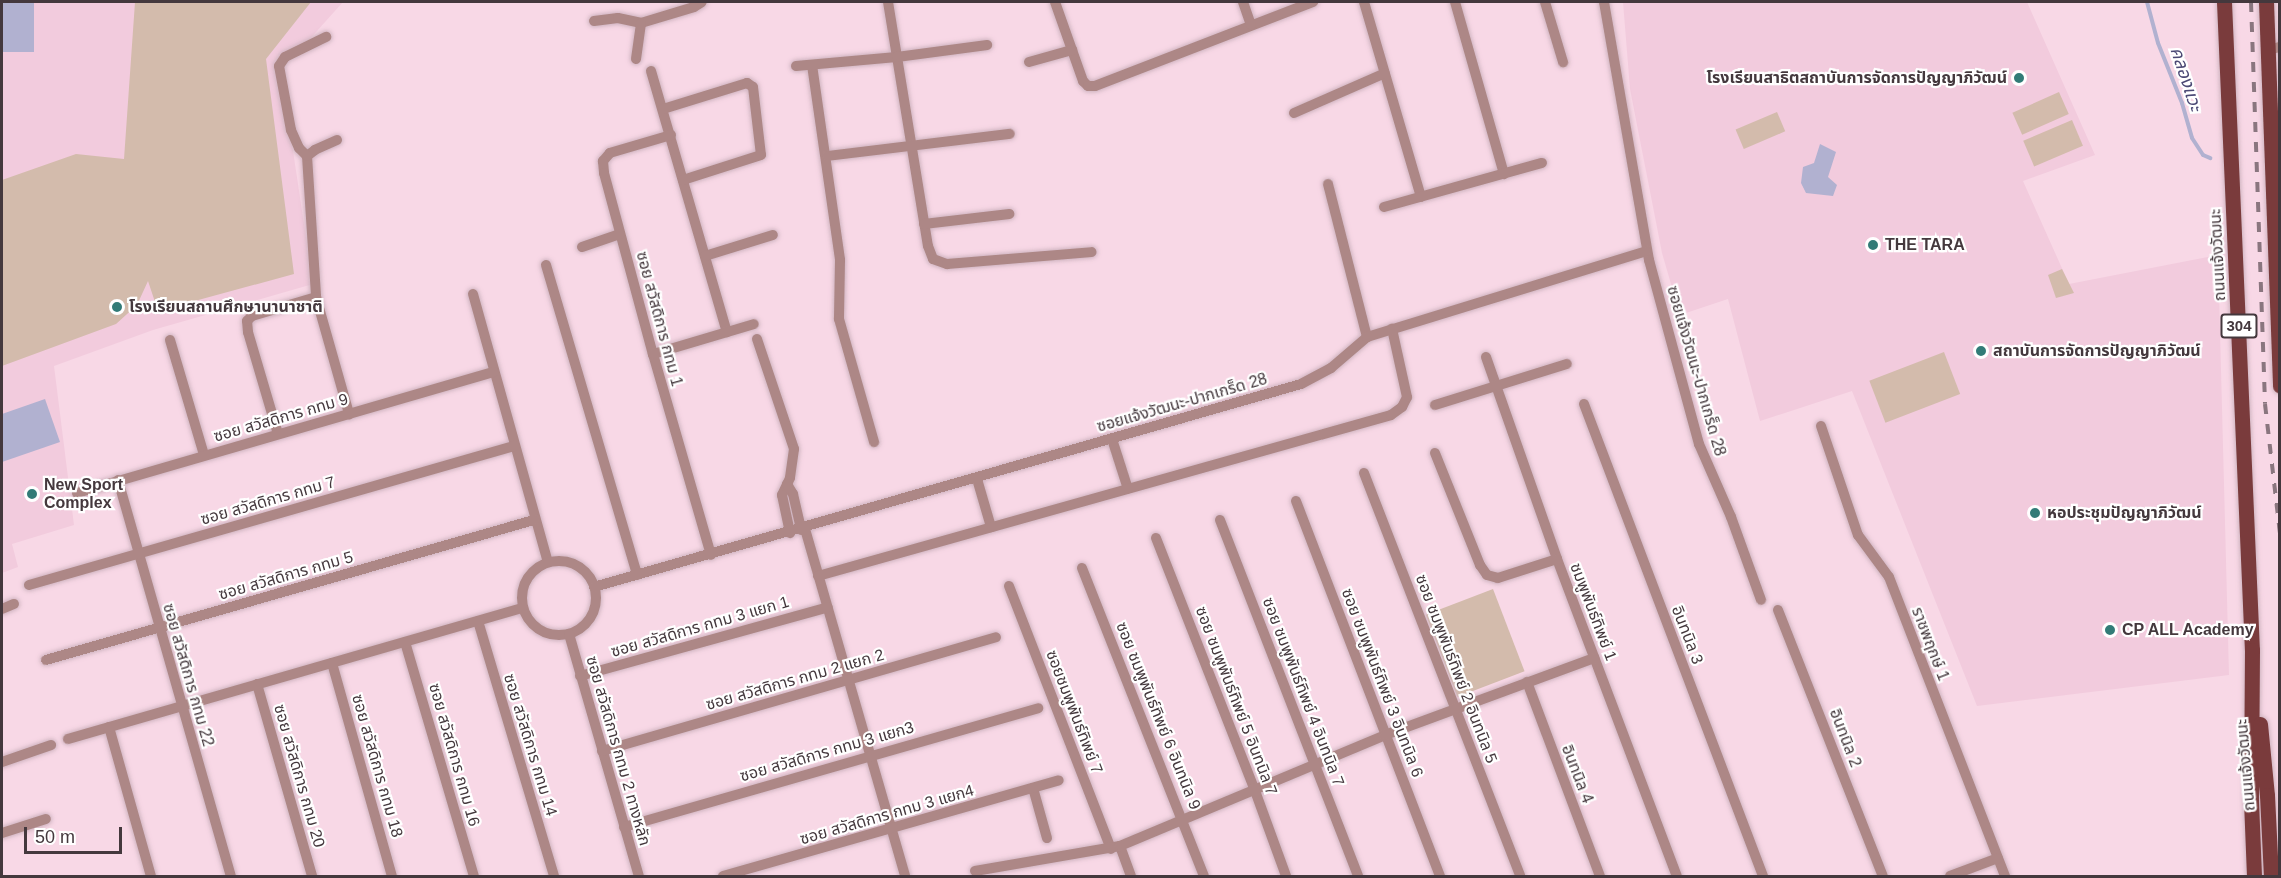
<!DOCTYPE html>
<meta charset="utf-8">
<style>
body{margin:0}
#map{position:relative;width:2281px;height:878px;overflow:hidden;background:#f8d8e6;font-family:Helvetica,"Noto Sans Thai",sans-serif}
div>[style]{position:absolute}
.built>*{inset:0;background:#f2cbdd}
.green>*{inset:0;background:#d3bbac;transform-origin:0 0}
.water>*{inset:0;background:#b1b1d0;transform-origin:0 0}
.stream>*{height:4px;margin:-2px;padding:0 2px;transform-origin:2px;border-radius:2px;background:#b1b1d0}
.roads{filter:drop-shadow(0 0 2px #d0b5c1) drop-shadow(0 0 2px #d0b5c1)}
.street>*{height:10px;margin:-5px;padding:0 5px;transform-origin:5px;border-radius:5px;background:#ad8786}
.street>.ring{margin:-5px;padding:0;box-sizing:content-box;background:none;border:10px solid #ad8786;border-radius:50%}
.primary>*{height:15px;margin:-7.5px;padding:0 7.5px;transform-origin:7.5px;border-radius:7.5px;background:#7a3b3c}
.rail>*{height:4px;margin-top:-2px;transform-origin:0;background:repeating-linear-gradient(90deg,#8a767f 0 10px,transparent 0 20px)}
.dots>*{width:16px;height:16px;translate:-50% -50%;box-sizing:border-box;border:3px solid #fff;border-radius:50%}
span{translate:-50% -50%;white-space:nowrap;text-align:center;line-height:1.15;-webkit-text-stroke:4.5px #fff;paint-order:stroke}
.shield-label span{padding:2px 4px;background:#fff;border:2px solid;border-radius:4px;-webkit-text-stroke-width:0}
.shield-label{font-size:15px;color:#44383d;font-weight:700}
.poi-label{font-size:16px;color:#44383d;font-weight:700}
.right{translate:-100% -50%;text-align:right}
.left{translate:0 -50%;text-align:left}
.street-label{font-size:16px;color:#44383d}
.water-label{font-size:18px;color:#4b4874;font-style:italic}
.frame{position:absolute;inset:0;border:3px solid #44383d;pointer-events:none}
.scale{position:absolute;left:24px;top:827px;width:98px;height:27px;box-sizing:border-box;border:3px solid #44383d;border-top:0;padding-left:8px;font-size:18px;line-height:21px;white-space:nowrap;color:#44383d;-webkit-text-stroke:4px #fff;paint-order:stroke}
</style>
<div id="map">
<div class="built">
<i style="clip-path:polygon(2px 2px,343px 2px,281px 71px,313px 284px,153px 330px,54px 366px,74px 525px,12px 544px,18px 567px,2px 573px)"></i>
<i style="clip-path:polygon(1623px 2px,2027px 2px,2095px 155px,2023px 181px,2069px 284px,2218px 255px,2229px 675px,1977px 706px,1852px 391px,1760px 421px,1728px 299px,1680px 315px,1662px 253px,1630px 89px)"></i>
</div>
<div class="green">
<i style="clip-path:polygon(135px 2px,311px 2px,266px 59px,294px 274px,158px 311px,148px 281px,137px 305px,116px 324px,2px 366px,2px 180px,76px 154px,124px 159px)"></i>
<i style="left:2059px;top:92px;width:24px;height:51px;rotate:66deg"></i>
<i style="left:1777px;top:112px;width:21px;height:45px;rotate:67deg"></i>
<i style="left:2072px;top:120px;width:28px;height:53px;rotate:67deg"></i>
<i style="clip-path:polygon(2062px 269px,2074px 293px,2056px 298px,2048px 275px)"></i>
<i style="left:1944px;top:352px;width:45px;height:80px;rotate:69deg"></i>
<i style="left:1493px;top:589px;width:88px;height:72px;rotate:69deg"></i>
</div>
<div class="water">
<i style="left:2px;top:2px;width:32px;height:50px"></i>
<i style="clip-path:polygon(1820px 144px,1836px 152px,1828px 177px,1837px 185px,1833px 196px,1806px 193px,1801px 183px,1803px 167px,1814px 163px)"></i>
<i style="clip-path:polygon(45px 399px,60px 442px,2px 462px,2px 414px)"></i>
</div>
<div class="stream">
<i style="left:2147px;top:2px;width:42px;rotate:75deg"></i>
<i style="left:2158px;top:43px;width:65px;rotate:68.2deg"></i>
<i style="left:2182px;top:103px;width:36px;rotate:74deg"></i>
<i style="left:2192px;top:138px;width:20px;rotate:57deg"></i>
<i style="left:2203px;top:155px;width:8px;rotate:23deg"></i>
</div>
<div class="roads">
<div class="street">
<i style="left:888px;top:2px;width:247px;rotate:80.7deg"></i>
<i style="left:928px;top:246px;width:14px;rotate:69deg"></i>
<i style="left:933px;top:259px;width:15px;rotate:20deg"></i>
<i style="left:947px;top:264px;width:145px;rotate:-4.7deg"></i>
<i style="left:1055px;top:2px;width:84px;rotate:70.5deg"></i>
<i style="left:1083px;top:81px;width:7px;rotate:45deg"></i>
<i style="left:1088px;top:86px;width:7px"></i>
<i style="left:1095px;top:86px;width:234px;rotate:-21.1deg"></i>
<i style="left:1243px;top:2px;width:24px;rotate:71deg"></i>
<i style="left:1364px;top:2px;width:203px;rotate:73.7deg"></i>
<i style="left:1455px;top:2px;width:179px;rotate:74.1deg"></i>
<i style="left:1545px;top:2px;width:63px;rotate:73.3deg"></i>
<i style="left:1604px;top:2px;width:262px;rotate:80.1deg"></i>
<i style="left:1649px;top:260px;width:191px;rotate:74.8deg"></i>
<i style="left:1699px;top:444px;width:80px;rotate:66.3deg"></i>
<i style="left:1731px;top:517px;width:88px;rotate:70.1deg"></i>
<i style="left:594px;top:21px;width:24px;rotate:-7deg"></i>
<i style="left:618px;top:18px;width:24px;rotate:12deg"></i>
<i style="left:641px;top:23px;width:55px;rotate:-16.8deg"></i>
<i style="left:694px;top:7px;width:9px;rotate:-32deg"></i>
<i style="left:2267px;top:50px;width:13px;rotate:-13deg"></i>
<i style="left:636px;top:59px;width:36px;rotate:-82deg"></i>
<i style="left:1029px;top:62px;width:45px;rotate:-15.6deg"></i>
<i style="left:812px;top:65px;width:197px;rotate:81.8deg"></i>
<i style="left:840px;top:260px;width:59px;rotate:91deg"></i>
<i style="left:839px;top:319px;width:128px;rotate:74.1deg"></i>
<i style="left:796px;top:66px;width:101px;rotate:-5.1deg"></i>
<i style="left:897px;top:57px;width:91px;rotate:-7.6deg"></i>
<i style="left:651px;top:71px;width:272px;rotate:73.8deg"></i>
<i style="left:663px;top:109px;width:88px;rotate:-17.2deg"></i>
<i style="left:747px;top:83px;width:7px;rotate:34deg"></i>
<i style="left:753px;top:87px;width:68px;rotate:83.3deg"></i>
<i style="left:761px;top:155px;width:82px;rotate:162.2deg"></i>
<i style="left:1294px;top:113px;width:99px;rotate:-23.7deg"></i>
<i style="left:671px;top:135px;width:64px;rotate:163.6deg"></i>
<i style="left:610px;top:153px;width:11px;rotate:131deg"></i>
<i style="left:603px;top:161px;width:12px;rotate:85deg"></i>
<i style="left:604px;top:173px;width:188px;rotate:74.9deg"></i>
<i style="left:653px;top:354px;width:209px;rotate:73.9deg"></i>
<i style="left:337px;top:140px;width:24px;rotate:156deg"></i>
<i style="left:315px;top:150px;width:10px;rotate:143deg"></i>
<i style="left:307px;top:156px;width:141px;rotate:86.3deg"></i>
<i style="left:316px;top:297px;width:122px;rotate:74.2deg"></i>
<i style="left:307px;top:156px;width:11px;rotate:-135deg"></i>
<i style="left:299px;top:148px;width:20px;rotate:-114deg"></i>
<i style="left:291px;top:130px;width:65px;rotate:-100.6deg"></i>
<i style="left:279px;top:66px;width:11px;rotate:-56deg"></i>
<i style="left:285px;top:57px;width:46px;rotate:-26deg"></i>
<i style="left:827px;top:156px;width:184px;rotate:-6.9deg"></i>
<i style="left:1328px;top:184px;width:158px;rotate:75.7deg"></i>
<i style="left:1384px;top:207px;width:164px;rotate:-15.6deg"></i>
<i style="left:924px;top:224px;width:86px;rotate:-6.7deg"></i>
<i style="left:582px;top:247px;width:40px;rotate:-18.9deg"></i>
<i style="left:705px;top:256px;width:71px;rotate:-17.2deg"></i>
<i style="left:546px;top:265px;width:323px;rotate:73.6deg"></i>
<i style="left:473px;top:294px;width:278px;rotate:74.4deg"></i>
<i style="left:757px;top:339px;width:116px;rotate:71.4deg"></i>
<i style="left:794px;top:449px;width:29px;rotate:98deg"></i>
<i style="left:790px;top:478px;width:19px;rotate:115deg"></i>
<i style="left:782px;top:495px;width:39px;rotate:78deg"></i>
<i style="left:170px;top:340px;width:120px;rotate:73.5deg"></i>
<i style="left:653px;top:354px;width:105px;rotate:-16.5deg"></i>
<i style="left:1486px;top:357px;width:214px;rotate:70.6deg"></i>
<i style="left:1557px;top:559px;width:339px;rotate:69.3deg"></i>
<i style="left:1584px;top:404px;width:505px;rotate:69.23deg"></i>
<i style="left:1435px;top:405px;width:138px;rotate:-17.3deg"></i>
<i style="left:1821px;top:426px;width:115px;rotate:71.3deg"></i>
<i style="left:1858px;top:535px;width:52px;rotate:53.6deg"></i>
<i style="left:1889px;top:577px;width:321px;rotate:68.8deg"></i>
<i style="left:278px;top:434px;width:106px;rotate:-106.4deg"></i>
<i style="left:248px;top:332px;width:11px;rotate:-95deg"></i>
<i style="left:247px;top:321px;width:7px;rotate:-45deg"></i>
<i style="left:252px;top:316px;width:67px;rotate:-16.5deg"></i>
<i style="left:1112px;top:439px;width:52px;rotate:72.3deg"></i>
<i style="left:1435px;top:453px;width:121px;rotate:68.1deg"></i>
<i style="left:1480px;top:565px;width:12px;rotate:55deg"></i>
<i style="left:1487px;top:575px;width:11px;rotate:15deg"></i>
<i style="left:1498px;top:578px;width:62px;rotate:-17.9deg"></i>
<i style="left:1364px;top:473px;width:432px;rotate:68.8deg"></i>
<i style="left:977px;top:479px;width:50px;rotate:73.7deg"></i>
<i style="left:118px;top:480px;width:412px;rotate:74.1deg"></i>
<i style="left:787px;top:484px;width:12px;rotate:59deg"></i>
<i style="left:793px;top:494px;width:37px;rotate:77deg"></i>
<i style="left:77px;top:493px;width:434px;rotate:-16.2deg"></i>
<i style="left:1296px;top:501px;width:402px;rotate:69deg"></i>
<i style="left:1220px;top:520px;width:382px;rotate:68.8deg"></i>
<i style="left:805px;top:529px;width:361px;rotate:73.9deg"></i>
<i style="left:1156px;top:538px;width:269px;rotate:68.6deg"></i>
<i style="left:1254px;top:788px;width:94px;rotate:70deg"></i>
<i class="ring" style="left:522px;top:561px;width:64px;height:64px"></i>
<i style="left:1082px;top:568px;width:331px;rotate:68.4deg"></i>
<i style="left:818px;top:576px;width:595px;rotate:-15.69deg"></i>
<i style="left:1391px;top:415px;width:14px;rotate:-36deg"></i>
<i style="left:1402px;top:407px;width:11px;rotate:-63deg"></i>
<i style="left:1407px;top:397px;width:70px;rotate:-102.4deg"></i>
<i style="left:29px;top:585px;width:505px;rotate:-15.99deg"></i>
<i style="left:1009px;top:586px;width:282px;rotate:68.8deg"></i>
<i style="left:594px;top:587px;width:736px;rotate:-16.02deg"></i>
<i style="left:1301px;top:384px;width:34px;rotate:-28deg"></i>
<i style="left:1331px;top:368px;width:48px;rotate:-40.7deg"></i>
<i style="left:1367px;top:337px;width:292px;rotate:-17.1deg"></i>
<i style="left:2px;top:609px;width:13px;rotate:-23deg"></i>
<i style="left:1778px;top:610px;width:286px;rotate:68.5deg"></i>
<i style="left:478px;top:621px;width:266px;rotate:73.4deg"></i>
<i style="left:569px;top:634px;width:252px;rotate:73.9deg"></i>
<i style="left:405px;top:642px;width:244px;rotate:73.6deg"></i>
<i style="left:46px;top:660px;width:508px;rotate:-16.01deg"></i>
<i style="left:332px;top:663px;width:221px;rotate:74.3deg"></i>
<i style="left:580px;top:676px;width:257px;rotate:-15.5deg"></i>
<i style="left:1527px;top:682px;width:207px;rotate:69.4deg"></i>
<i style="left:257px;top:684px;width:200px;rotate:74deg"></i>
<i style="left:109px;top:727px;width:155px;rotate:74.3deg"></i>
<i style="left:68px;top:739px;width:473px;rotate:-16.1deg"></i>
<i style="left:602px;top:751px;width:410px;rotate:-16.1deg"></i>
<i style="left:2px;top:762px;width:52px;rotate:-19.1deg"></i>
<i style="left:1033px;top:788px;width:52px;rotate:74.4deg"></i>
<i style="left:624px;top:827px;width:431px;rotate:-16deg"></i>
<i style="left:2px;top:833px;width:46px;rotate:-17.7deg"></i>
<i style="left:1120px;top:846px;width:32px;rotate:70deg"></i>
<i style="left:975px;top:871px;width:147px;rotate:-9.8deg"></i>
<i style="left:1120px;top:846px;width:287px;rotate:-22.7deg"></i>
<i style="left:1385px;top:735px;width:223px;rotate:-20.2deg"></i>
<i style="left:723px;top:876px;width:349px;rotate:-15.9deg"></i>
<i style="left:1950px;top:876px;width:51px;rotate:-20.6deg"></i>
</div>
<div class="primary">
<i style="left:2224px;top:2px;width:649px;rotate:87.53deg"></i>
<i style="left:2252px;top:650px;width:151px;rotate:90.4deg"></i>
<i style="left:2251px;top:801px;width:75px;rotate:87.7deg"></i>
<i style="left:2266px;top:2px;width:384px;rotate:87.9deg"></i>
<i style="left:2260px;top:724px;width:71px;rotate:84.4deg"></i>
<i style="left:2267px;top:795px;width:81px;rotate:87.2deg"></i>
</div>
</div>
<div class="rail">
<i style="left:2251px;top:2px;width:402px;rotate:88deg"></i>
<i style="left:2265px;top:404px;width:130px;rotate:83.4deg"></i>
</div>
<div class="dots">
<i style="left:2019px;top:78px;background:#327b77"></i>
<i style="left:1873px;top:245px;background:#327b77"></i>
<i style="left:117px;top:307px;background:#327b77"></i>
<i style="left:1981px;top:351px;background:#327b77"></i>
<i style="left:32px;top:494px;background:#327b77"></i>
<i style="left:2035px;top:513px;background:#327b77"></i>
<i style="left:2110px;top:630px;background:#327b77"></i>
</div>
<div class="shield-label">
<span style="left:2239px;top:326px">304</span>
</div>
<div class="poi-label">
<span class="right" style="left:2007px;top:78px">โรงเรียนสาธิตสถาบันการจัดการปัญญาภิวัฒน์</span>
<span class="left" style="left:1885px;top:245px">THE TARA</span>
<span class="left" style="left:129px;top:307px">โรงเรียนสถานศึกษานานาชาติ</span>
<span class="left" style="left:1993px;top:351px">สถาบันการจัดการปัญญาภิวัฒน์</span>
<span class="left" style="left:44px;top:494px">New Sport<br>Complex</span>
<span class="left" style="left:2047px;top:513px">หอประชุมปัญญาภิวัฒน์</span>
<span class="left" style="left:2122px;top:630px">CP ALL Academy</span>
</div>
<div class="street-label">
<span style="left:2218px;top:255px;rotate:-93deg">ถนนแจ้งวัฒนะ</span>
<span style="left:659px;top:319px;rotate:75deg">ซอย สวัสดิการ กทม 1</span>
<span style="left:1696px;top:371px;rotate:74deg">ซอยแจ้งวัฒนะ-ปากเกร็ด 28</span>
<span style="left:1182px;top:403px;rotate:-16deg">ซอยแจ้งวัฒนะ-ปากเกร็ด 28</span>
<span style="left:281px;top:418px;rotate:-16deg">ซอย สวัสดิการ กทม 9</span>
<span style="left:268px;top:501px;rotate:-16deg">ซอย สวัสดิการ กทม 7</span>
<span style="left:286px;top:576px;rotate:-16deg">ซอย สวัสดิการ กทม 5</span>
<span style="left:1593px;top:612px;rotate:69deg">ชมพูพันธ์ทิพย์ 1</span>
<span style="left:700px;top:627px;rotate:-16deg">ซอย สวัสดิการ กทม 3 แยก 1</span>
<span style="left:1687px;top:635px;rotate:69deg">อินทนิล 3</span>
<span style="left:1930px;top:644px;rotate:69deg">ราชพฤกษ์ 1</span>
<span style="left:1456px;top:669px;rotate:69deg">ซอย ชมพูพันธ์ทิพย์ 2 อินทนิล 5</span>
<span style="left:188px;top:675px;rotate:74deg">ซอย สวัสดิการ กทม 22</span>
<span style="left:795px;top:680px;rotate:-16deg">ซอย สวัสดิการ กทม 2 แยก 2</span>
<span style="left:1382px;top:683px;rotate:69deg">ซอย ชมพูพันธ์ทิพย์ 3 อินทนิล 6</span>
<span style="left:1303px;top:692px;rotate:69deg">ซอย ชมพูพันธ์ทิพย์ 4 อินทนิล 7</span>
<span style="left:1236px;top:701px;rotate:69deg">ซอย ชมพูพันธ์ทิพย์ 5 อินทนิล 7</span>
<span style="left:1074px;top:712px;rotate:69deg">ซอยชมพูพันธ์ทิพย์ 7</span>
<span style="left:1158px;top:716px;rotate:68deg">ซอย ชมพูพันธ์ทิพย์ 6 อินทนิล 9</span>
<span style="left:1845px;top:738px;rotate:69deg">อินทนิล 2</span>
<span style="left:530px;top:745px;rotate:73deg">ซอย สวัสดิการ กทม 14</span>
<span style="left:618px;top:751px;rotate:74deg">ซอย สวัสดิการ กทม 2 ทางหลัก</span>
<span style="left:827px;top:752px;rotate:-16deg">ซอย สวัสดิการ กทม 3 แยก3</span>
<span style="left:454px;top:755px;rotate:74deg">ซอย สวัสดิการ กทม 16</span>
<span style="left:2246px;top:765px;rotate:-95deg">ถนนแจ้งวัฒนะ</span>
<span style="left:377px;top:766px;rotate:74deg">ซอย สวัสดิการ กทม 18</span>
<span style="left:1577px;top:774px;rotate:69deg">อินทนิล 4</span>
<span style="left:299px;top:776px;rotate:74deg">ซอย สวัสดิการ กทม 20</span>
<span style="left:887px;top:815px;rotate:-16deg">ซอย สวัสดิการ กทม 3 แยก4</span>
</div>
<div class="water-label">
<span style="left:2186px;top:79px;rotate:72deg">คลองแวะ</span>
</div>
<div class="frame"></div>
<div class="scale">50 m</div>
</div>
